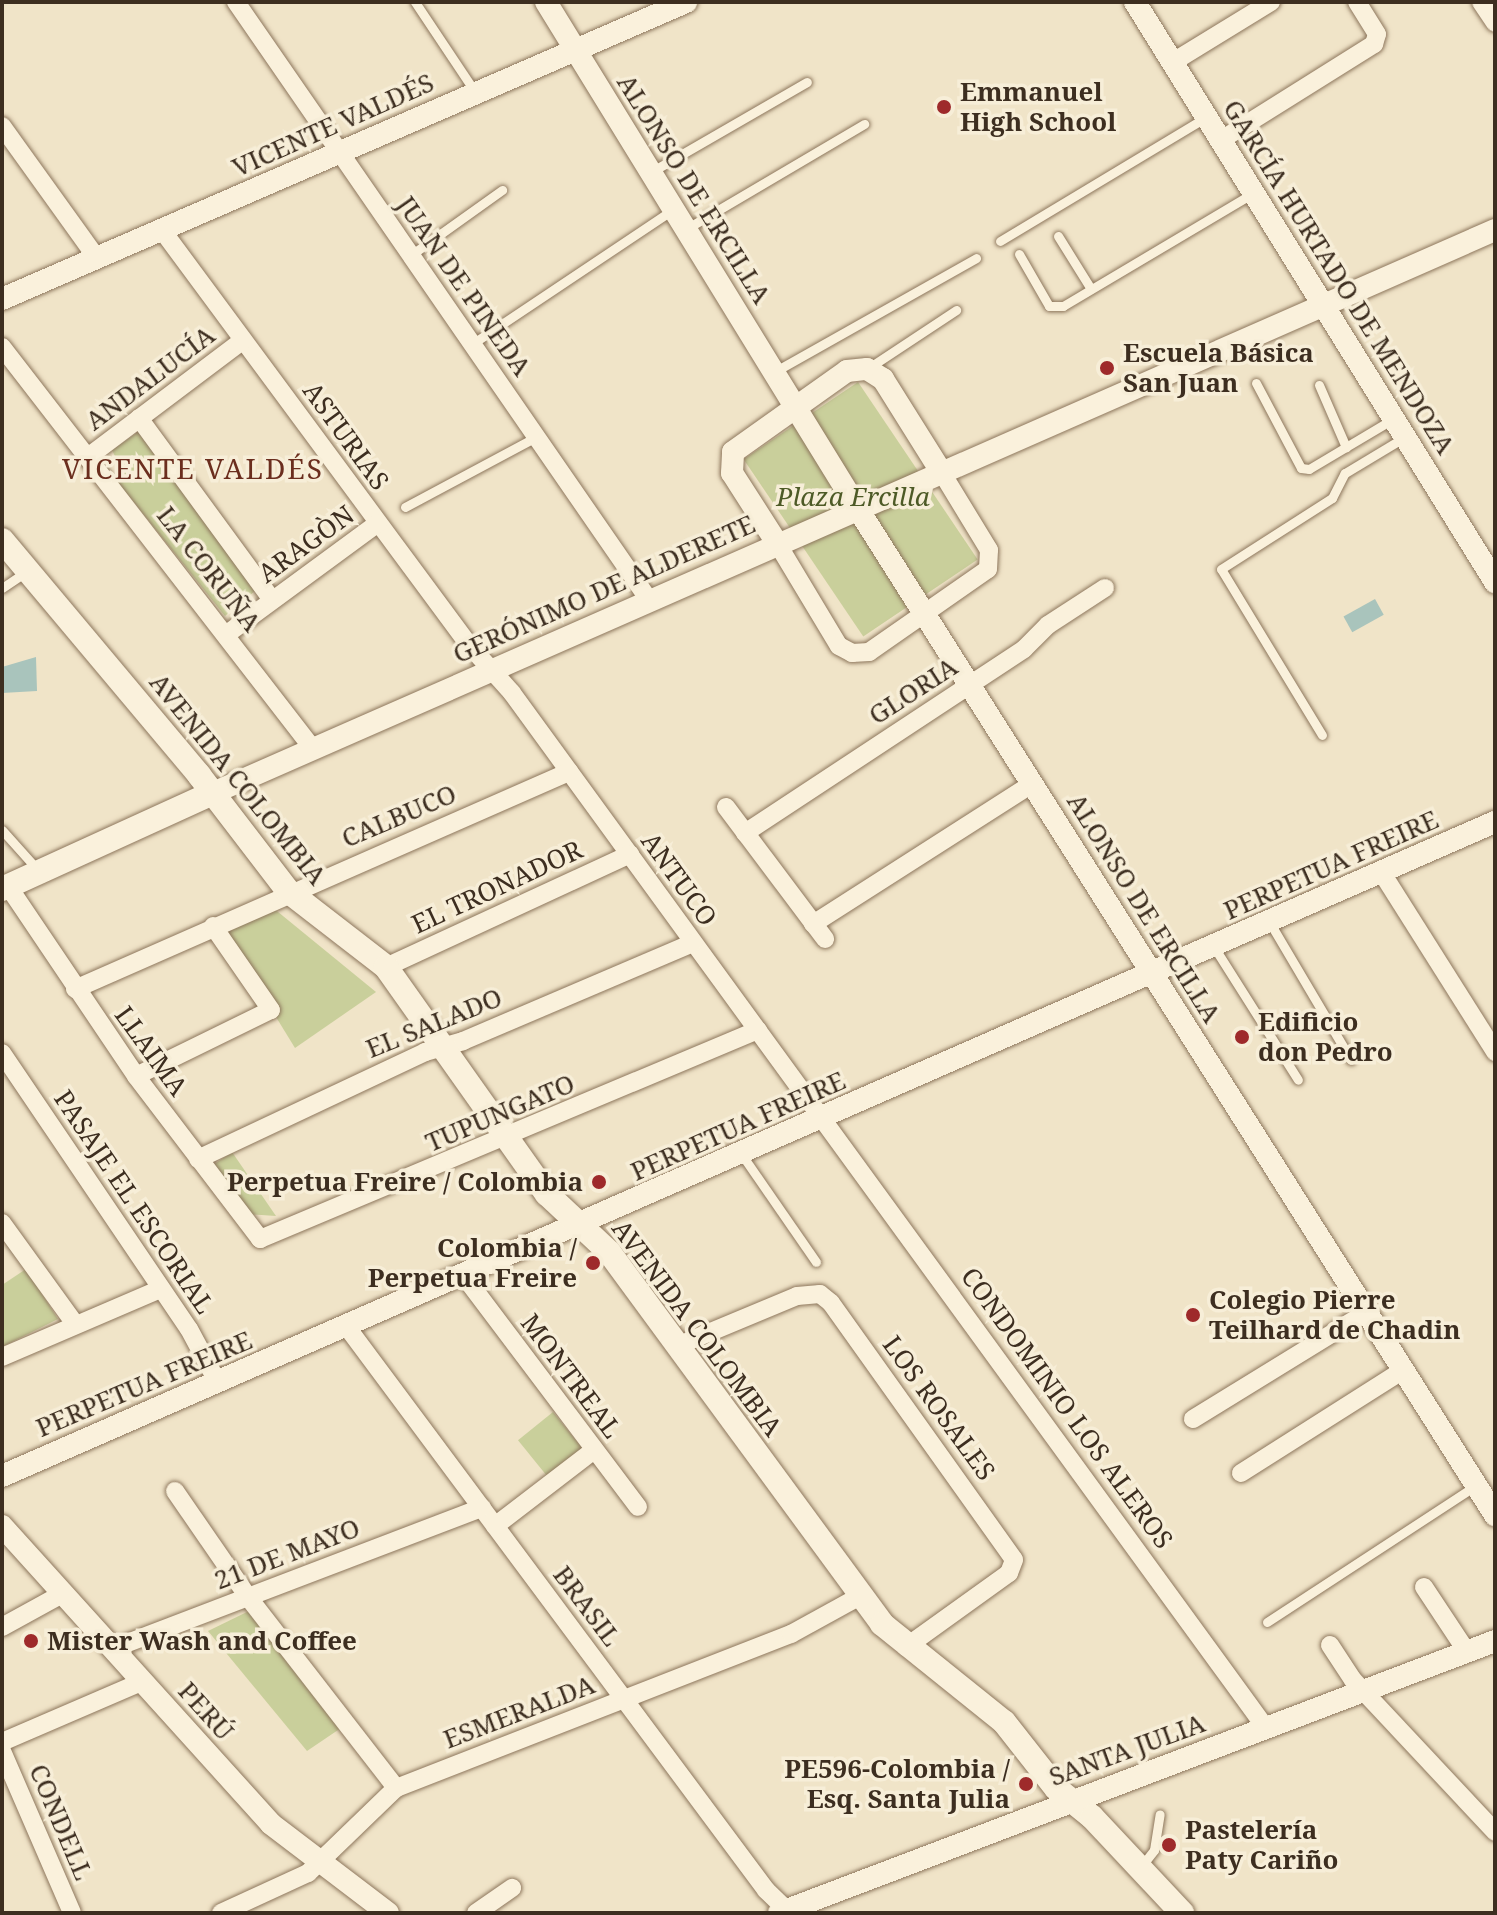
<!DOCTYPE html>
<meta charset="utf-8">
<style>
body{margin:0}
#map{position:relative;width:1497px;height:1915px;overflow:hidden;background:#f0e4c8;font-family:"Noto Serif",serif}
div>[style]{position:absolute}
.green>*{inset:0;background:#c9cf9b;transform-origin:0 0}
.water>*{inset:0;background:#a9c4bc;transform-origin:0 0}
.roads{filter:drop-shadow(0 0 2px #8d765c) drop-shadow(0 0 2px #8d765c)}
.service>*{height:9px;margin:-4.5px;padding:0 4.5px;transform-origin:4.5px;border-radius:4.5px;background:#faf1dc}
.minor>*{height:18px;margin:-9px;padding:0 9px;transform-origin:9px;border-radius:9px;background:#faf1dc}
.tertiary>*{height:22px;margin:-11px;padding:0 11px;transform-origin:11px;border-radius:11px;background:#faf1dc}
.secondary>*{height:24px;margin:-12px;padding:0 12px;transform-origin:12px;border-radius:12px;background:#faf1dc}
.dots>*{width:22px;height:22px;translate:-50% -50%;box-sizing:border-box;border:4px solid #f7eed8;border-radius:50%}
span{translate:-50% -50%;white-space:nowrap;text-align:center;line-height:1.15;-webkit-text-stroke:7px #f7eed8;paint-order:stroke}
.poi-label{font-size:26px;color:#3d2e20;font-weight:700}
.left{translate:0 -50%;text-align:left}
.right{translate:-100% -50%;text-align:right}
.street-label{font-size:26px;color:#3d2e20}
.park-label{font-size:26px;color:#4d5a26;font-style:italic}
.neighbourhood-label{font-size:28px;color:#6b2e1e;letter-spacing:2px}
.frame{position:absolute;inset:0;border:4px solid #3d2e20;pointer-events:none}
</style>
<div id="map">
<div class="green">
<i style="left:858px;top:382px;width:214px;height:138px;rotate:56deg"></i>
<i style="clip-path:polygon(138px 432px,255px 591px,225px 616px,116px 480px,123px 473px,112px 450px)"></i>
<i style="clip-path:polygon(272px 907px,376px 992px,295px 1048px,222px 929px)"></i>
<i style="clip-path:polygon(232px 1152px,276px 1216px,245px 1214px,210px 1167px)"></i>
<i style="clip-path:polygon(26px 1269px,58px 1319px,2px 1347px,2px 1285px)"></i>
<i style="left:553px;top:1412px;width:46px;height:45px;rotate:51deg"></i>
<i style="clip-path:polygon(251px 1610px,341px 1728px,307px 1751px,208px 1631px)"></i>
</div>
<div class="water">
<i style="left:1375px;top:599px;width:18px;height:36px;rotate:61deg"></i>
<i style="clip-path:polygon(36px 657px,37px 691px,2px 693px,2px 667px)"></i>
</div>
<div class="roads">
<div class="service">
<i style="left:415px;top:2px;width:108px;rotate:56.3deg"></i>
<i style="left:651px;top:172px;width:180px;rotate:-30deg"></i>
<i style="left:686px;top:229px;width:207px;rotate:-30.5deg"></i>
<i style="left:1058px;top:236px;width:62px;rotate:58.1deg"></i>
<i style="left:1000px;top:241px;width:240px;rotate:-31deg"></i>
<i style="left:1019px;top:254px;width:60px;rotate:60deg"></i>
<i style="left:1049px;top:306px;width:14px"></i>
<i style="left:1063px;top:306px;width:221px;rotate:-30.7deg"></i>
<i style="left:411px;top:255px;width:112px;rotate:-35.5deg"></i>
<i style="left:472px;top:344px;width:241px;rotate:-33.8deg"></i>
<i style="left:867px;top:369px;width:107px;rotate:-33.5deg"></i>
<i style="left:774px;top:372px;width:232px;rotate:-29.4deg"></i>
<i style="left:1256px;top:383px;width:96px;rotate:62.1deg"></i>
<i style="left:1301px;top:468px;width:8px;rotate:7deg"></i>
<i style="left:1309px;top:469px;width:98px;rotate:-30.8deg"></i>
<i style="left:1319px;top:385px;width:68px;rotate:66.5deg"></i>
<i style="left:405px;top:507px;width:149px;rotate:-28.1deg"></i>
<i style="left:2px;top:588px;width:29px;rotate:-34deg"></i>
<i style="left:1322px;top:735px;width:194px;rotate:-121.3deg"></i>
<i style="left:1221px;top:569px;width:132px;rotate:-32.6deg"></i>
<i style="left:1332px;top:498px;width:28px;rotate:-63deg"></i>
<i style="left:1345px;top:473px;width:70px;rotate:-31deg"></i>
<i style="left:2px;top:830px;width:52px;rotate:48.1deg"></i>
<i style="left:1270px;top:923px;width:159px;rotate:59.4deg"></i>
<i style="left:1214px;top:947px;width:157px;rotate:57.7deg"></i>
<i style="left:742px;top:1155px;width:130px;rotate:55.3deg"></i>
<i style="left:1267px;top:1622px;width:249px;rotate:-33.2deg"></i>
<i style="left:1140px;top:1868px;width:23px;rotate:-52deg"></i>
<i style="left:1154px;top:1850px;width:36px;rotate:-81deg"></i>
</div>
<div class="minor">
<i style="left:236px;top:2px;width:727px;rotate:55.37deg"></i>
<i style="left:1481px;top:2px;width:25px;rotate:56deg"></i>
<i style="left:1173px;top:62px;width:115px;rotate:-31.5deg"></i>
<i style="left:2px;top:126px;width:163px;rotate:54.3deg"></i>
<i style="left:1221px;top:140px;width:181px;rotate:-32.1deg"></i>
<i style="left:1374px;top:44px;width:10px;rotate:-73deg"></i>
<i style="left:1377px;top:34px;width:38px;rotate:-122deg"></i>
<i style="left:162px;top:230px;width:516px;rotate:53.51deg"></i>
<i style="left:469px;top:645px;width:64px;rotate:48.1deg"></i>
<i style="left:512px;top:693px;width:1281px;rotate:53.93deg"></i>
<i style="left:2px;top:347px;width:508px;rotate:52.27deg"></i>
<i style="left:139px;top:418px;width:225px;rotate:53.8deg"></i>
<i style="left:88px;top:457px;width:194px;rotate:-37deg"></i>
<i style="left:777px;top:543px;width:120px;rotate:59deg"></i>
<i style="left:839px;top:646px;width:15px;rotate:28deg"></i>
<i style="left:852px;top:653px;width:17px;rotate:-3deg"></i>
<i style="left:869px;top:652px;width:145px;rotate:-34.9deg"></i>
<i style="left:988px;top:569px;width:19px;rotate:-87deg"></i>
<i style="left:989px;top:550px;width:90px;rotate:-121.4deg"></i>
<i style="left:227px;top:634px;width:187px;rotate:-36.3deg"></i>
<i style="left:726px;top:807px;width:165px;rotate:53.1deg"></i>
<i style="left:745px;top:833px;width:334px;rotate:-33.4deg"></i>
<i style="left:1024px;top:649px;width:34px;rotate:-45deg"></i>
<i style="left:1048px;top:625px;width:68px;rotate:-33deg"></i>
<i style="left:1382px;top:873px;width:212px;rotate:57.7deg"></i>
<i style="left:8px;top:886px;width:229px;rotate:56deg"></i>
<i style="left:136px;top:1076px;width:205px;rotate:52.7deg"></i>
<i style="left:260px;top:1239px;width:540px;rotate:-22.77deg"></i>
<i style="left:813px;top:924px;width:260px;rotate:-32.6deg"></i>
<i style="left:386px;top:967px;width:269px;rotate:-24.8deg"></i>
<i style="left:75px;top:989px;width:540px;rotate:-23.71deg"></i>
<i style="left:2px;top:1053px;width:333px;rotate:55.9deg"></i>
<i style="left:189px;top:1329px;width:61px;rotate:61.8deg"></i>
<i style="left:136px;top:1076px;width:150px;rotate:-26.1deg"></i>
<i style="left:271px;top:1010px;width:102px;rotate:-124.6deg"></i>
<i style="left:198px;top:1159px;width:251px;rotate:-25.2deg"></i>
<i style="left:425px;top:1052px;width:40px;rotate:-16deg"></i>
<i style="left:463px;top:1041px;width:250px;rotate:-23.1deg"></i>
<i style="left:2px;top:1223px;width:125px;rotate:54.1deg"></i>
<i style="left:464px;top:1276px;width:289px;rotate:53deg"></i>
<i style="left:347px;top:1327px;width:702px;rotate:53.34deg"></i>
<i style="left:766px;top:1890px;width:33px;rotate:44deg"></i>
<i style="left:677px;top:1346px;width:130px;rotate:-22.6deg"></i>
<i style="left:797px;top:1296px;width:23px;rotate:-5deg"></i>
<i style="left:820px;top:1294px;width:14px;rotate:39deg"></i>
<i style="left:831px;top:1303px;width:315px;rotate:54.5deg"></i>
<i style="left:1014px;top:1560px;width:14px;rotate:111deg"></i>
<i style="left:1009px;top:1573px;width:127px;rotate:144.3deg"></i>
<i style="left:2px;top:1357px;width:173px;rotate:-23.2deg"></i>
<i style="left:1193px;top:1419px;width:204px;rotate:-31.6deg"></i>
<i style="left:1241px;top:1473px;width:192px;rotate:-32.4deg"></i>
<i style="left:175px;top:1491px;width:129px;rotate:55.4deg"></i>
<i style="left:248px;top:1597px;width:242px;rotate:52.2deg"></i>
<i style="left:495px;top:1526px;width:125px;rotate:-37.5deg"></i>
<i style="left:1424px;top:1587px;width:78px;rotate:56.5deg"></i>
<i style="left:2px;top:1627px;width:68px;rotate:-28.8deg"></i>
<i style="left:1330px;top:1645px;width:42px;rotate:56.7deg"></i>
<i style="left:1353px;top:1680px;width:208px;rotate:46.9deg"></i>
<i style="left:112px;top:1649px;width:396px;rotate:-20.9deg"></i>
<i style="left:2px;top:1742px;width:151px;rotate:-23.3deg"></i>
<i style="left:2px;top:1751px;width:176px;rotate:66.6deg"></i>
<i style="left:221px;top:1913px;width:96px;rotate:-24.7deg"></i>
<i style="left:308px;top:1873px;width:122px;rotate:-44deg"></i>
<i style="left:396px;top:1788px;width:424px;rotate:-21.3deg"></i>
<i style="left:791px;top:1634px;width:79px;rotate:-28.8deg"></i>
<i style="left:476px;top:1913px;width:44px;rotate:-34.8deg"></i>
</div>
<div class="tertiary">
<i style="left:546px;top:2px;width:595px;rotate:58.39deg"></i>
<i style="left:858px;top:509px;width:1191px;rotate:57.66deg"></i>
<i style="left:1135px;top:2px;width:683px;rotate:58.17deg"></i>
<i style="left:2px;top:299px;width:746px;rotate:-23.47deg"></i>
<i style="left:777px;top:543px;width:83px;rotate:-122.7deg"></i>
<i style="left:732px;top:473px;width:21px;rotate:-87deg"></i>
<i style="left:733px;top:452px;width:140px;rotate:-35.4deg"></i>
<i style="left:847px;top:371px;width:20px;rotate:-6deg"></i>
<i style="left:867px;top:369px;width:19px;rotate:32deg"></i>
<i style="left:883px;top:379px;width:111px;rotate:57.9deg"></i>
<i style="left:213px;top:793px;width:1400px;rotate:-23.71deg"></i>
<i style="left:2px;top:1476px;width:1630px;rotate:-23.66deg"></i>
<i style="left:2px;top:1526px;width:401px;rotate:47.9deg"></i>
<i style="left:271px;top:1824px;width:147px;rotate:37.3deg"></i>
<i style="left:779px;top:1913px;width:766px;rotate:-20.8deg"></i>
</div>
<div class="secondary">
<i style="left:2px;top:540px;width:307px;rotate:50deg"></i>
<i style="left:199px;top:775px;width:146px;rotate:52.5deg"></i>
<i style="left:288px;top:891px;width:124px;rotate:37.8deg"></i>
<i style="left:386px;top:967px;width:278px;rotate:54.7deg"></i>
<i style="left:547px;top:1194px;width:85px;rotate:43.1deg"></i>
<i style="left:609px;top:1252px;width:461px;rotate:53.7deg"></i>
<i style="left:882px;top:1624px;width:156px;rotate:38.8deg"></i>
<i style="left:1004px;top:1722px;width:84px;rotate:51.8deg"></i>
<i style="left:1056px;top:1788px;width:46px;rotate:38.9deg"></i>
<i style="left:1092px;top:1817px;width:132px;rotate:46.8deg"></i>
<i style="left:2px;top:889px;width:232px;rotate:-24.5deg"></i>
</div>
</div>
<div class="dots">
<i style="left:944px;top:107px;background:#9e2a2b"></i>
<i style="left:1107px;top:368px;background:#9e2a2b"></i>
<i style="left:1242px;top:1037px;background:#9e2a2b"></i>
<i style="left:599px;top:1182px;background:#9e2a2b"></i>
<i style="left:593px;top:1263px;background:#9e2a2b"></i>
<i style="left:1193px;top:1315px;background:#9e2a2b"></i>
<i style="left:31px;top:1641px;background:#9e2a2b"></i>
<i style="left:1026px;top:1784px;background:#9e2a2b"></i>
<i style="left:1169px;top:1845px;background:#9e2a2b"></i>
</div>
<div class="poi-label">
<span class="left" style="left:960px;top:107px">Emmanuel<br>High School</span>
<span class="left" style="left:1123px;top:368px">Escuela Básica<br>San Juan</span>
<span class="left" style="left:1258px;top:1037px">Edificio<br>don Pedro</span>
<span class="right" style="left:583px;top:1182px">Perpetua Freire / Colombia</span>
<span class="right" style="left:577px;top:1263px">Colombia /<br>Perpetua Freire</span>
<span class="left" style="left:1209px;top:1315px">Colegio Pierre<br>Teilhard de Chadin</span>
<span class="left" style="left:47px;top:1641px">Mister Wash and Coffee</span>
<span class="right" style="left:1010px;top:1784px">PE596-Colombia /<br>Esq. Santa Julia</span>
<span class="left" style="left:1185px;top:1845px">Pastelería<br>Paty Cariño</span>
</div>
<div class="street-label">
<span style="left:333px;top:125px;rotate:-24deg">VICENTE VALDÉS</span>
<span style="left:694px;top:189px;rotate:58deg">ALONSO DE ERCILLA</span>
<span style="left:1339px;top:277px;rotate:58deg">GARCÍA HURTADO DE MENDOZA</span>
<span style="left:464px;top:286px;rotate:55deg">JUAN DE PINEDA</span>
<span style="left:150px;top:378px;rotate:-37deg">ANDALUCÍA</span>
<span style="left:346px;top:436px;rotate:54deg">ASTURIAS</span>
<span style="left:306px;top:544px;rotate:-36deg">ARAGÒN</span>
<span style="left:209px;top:569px;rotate:52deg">LA CORUÑA</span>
<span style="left:604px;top:589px;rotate:-24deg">GERÓNIMO DE ALDERETE</span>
<span style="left:913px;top:691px;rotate:-33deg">GLORIA</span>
<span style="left:238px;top:779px;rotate:51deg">AVENIDA COLOMBIA</span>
<span style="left:399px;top:816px;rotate:-23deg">CALBUCO</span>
<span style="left:1331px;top:865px;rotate:-24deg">PERPETUA FREIRE</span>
<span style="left:679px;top:879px;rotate:54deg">ANTUCO</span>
<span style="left:497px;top:887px;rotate:-25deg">EL TRONADOR</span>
<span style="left:1144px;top:908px;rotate:58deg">ALONSO DE ERCILLA</span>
<span style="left:434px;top:1023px;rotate:-22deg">EL SALADO</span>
<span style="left:151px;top:1051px;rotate:54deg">LLAIMA</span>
<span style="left:500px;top:1113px;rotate:-23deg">TUPUNGATO</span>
<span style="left:738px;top:1126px;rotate:-24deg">PERPETUA FREIRE</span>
<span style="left:134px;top:1202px;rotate:56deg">PASAJE EL ESCORIAL</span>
<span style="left:697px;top:1328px;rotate:53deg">AVENIDA COLOMBIA</span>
<span style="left:571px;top:1376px;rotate:53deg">MONTREAL</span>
<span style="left:144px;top:1384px;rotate:-23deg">PERPETUA FREIRE</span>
<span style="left:939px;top:1408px;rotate:54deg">LOS ROSALES</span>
<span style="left:1067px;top:1408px;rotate:54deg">CONDOMINIO LOS ALEROS</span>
<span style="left:287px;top:1554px;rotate:-21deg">21 DE MAYO</span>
<span style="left:587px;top:1606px;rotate:53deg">BRASIL</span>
<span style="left:206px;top:1711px;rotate:48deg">PERÚ</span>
<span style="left:519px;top:1712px;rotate:-21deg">ESMERALDA</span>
<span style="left:1127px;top:1750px;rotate:-20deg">SANTA JULIA</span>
<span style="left:61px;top:1822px;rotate:67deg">CONDELL</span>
</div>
<div class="park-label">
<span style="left:853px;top:497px">Plaza Ercilla</span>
</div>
<div class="neighbourhood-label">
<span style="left:193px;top:468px">VICENTE VALDÉS</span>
</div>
<div class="frame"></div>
</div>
